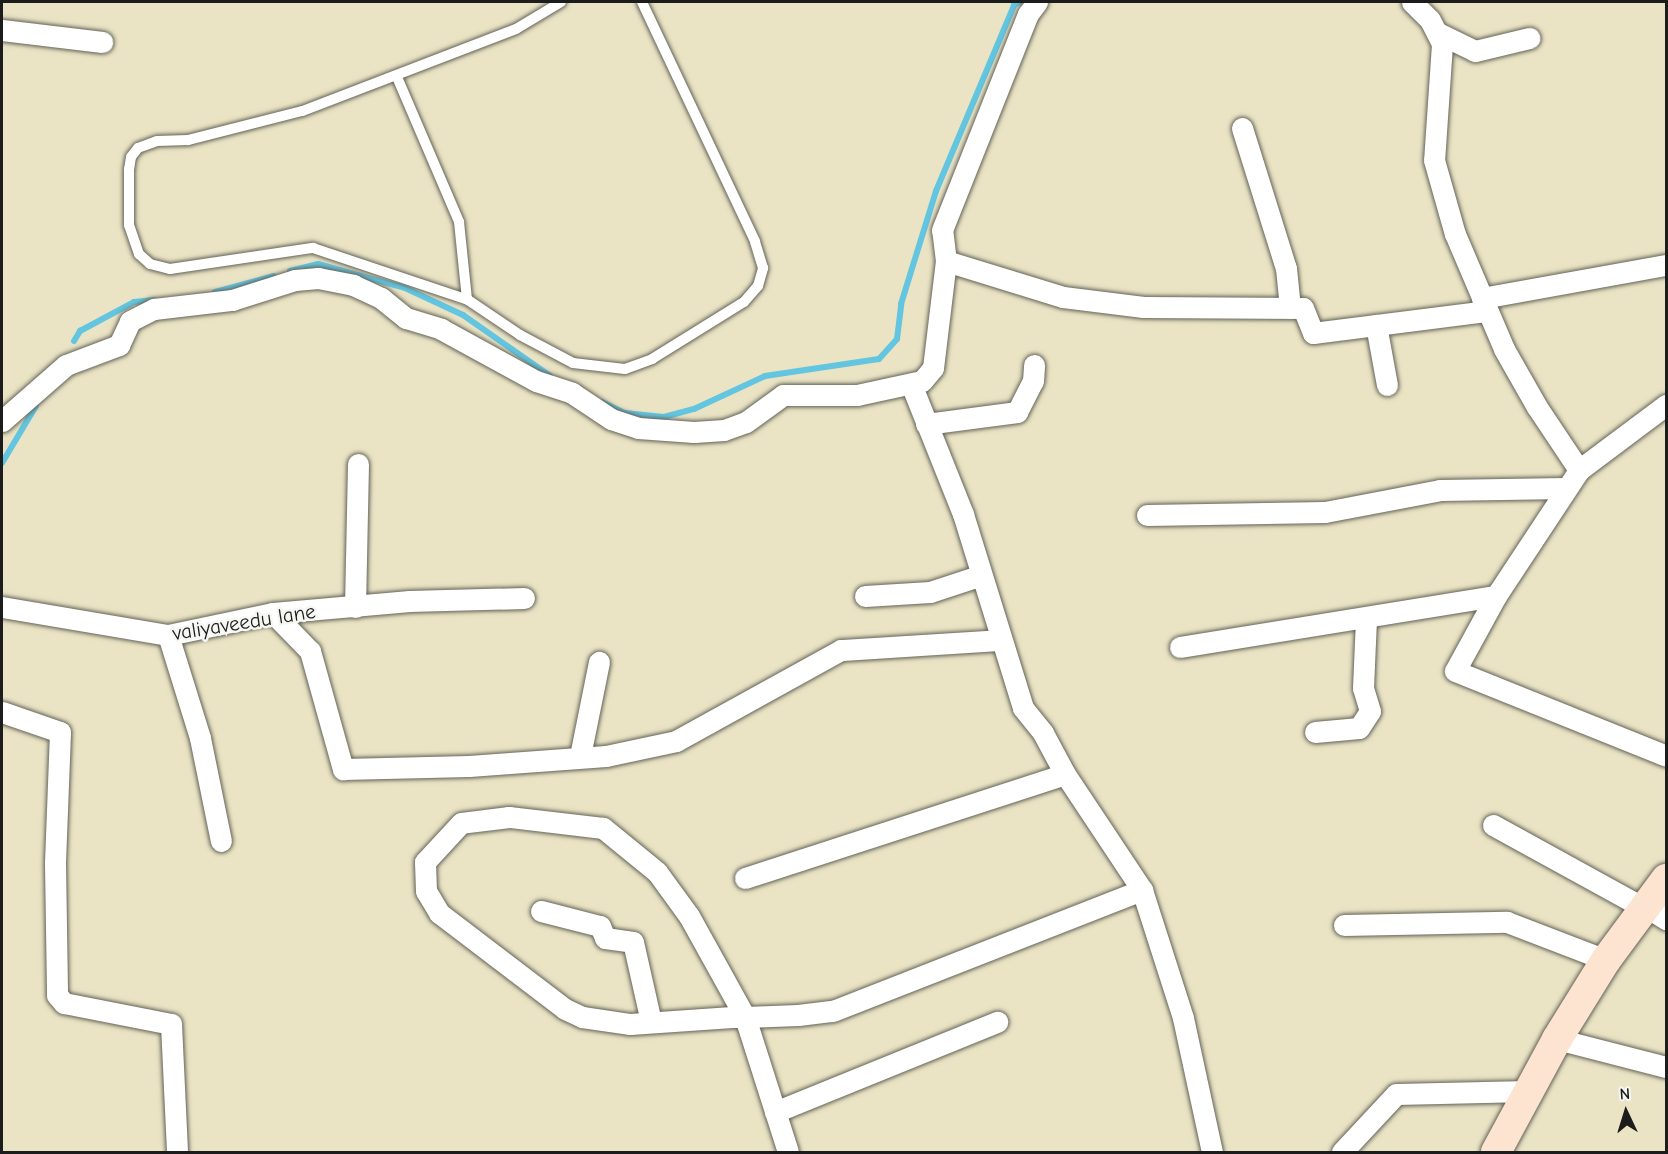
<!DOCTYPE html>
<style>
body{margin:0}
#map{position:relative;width:1668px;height:1154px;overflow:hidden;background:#eae4c5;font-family:"Comic Neue",sans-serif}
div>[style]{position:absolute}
.stream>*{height:6px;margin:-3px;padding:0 3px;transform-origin:3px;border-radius:3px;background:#63c5e0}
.roads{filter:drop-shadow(0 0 2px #646257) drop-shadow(0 0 2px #646257)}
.lane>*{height:10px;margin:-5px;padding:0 5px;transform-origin:5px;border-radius:5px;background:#fff}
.street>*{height:21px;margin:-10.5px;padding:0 10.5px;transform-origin:10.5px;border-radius:10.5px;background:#fff}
.secondary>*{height:30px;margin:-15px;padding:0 15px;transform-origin:15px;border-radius:15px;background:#fde4d0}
span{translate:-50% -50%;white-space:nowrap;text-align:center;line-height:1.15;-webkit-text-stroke:5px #f6f6f2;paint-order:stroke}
.street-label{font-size:21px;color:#1c1c1c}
.frame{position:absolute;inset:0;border:3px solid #1c1c1c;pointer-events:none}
.north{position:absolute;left:1596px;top:1082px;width:60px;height:60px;-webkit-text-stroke:4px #f6f6f2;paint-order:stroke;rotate:356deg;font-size:16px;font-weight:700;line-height:24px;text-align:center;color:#1c1c1c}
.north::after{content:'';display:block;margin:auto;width:21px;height:27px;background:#1c1c1c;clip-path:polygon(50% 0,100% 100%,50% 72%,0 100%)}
</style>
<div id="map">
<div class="stream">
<i style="left:290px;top:271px;width:29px;rotate:-14deg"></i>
<i style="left:318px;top:264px;width:90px;rotate:15.4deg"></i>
<i style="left:405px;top:288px;width:64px;rotate:25deg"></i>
<i style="left:463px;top:315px;width:106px;rotate:35deg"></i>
<i style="left:215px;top:292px;width:61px;rotate:-15.2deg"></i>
<i style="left:74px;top:341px;width:12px;rotate:-59deg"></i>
<i style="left:80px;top:331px;width:61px;rotate:-28.2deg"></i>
<i style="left:134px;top:302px;width:20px;rotate:-6deg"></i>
<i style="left:602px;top:402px;width:25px;rotate:26deg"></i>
<i style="left:625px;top:413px;width:39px;rotate:6deg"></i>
<i style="left:664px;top:417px;width:31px;rotate:-15deg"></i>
<i style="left:694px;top:409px;width:78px;rotate:-24.9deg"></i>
<i style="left:765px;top:376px;width:115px;rotate:-8.5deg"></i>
<i style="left:879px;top:359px;width:27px;rotate:-48deg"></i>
<i style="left:897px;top:339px;width:35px;rotate:-83deg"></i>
<i style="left:901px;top:304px;width:118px;rotate:-72.8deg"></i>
<i style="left:936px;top:191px;width:202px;rotate:-67.2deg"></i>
<i style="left:1014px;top:5px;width:7px;rotate:-27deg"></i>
<i style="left:2px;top:463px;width:66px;rotate:-59.2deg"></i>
</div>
<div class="roads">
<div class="lane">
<i style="left:561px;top:2px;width:52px;rotate:149deg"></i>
<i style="left:516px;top:29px;width:229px;rotate:159deg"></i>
<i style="left:302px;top:111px;width:118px;rotate:165.7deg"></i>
<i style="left:188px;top:140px;width:31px;rotate:178deg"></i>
<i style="left:157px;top:141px;width:20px;rotate:160deg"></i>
<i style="left:138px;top:148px;width:11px;rotate:128deg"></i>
<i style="left:131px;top:157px;width:12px;rotate:99deg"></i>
<i style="left:129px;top:169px;width:56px;rotate:90deg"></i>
<i style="left:129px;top:225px;width:31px;rotate:71deg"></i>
<i style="left:139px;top:254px;width:15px;rotate:42deg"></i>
<i style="left:150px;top:264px;width:21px;rotate:14deg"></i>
<i style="left:170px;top:269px;width:145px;rotate:-8.4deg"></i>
<i style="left:313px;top:248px;width:163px;rotate:18.5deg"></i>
<i style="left:468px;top:300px;width:63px;rotate:33.9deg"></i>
<i style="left:520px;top:335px;width:60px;rotate:27.8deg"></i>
<i style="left:573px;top:363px;width:52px;rotate:6.6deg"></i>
<i style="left:625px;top:369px;width:29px;rotate:-20deg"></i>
<i style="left:652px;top:359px;width:108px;rotate:-31.8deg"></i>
<i style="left:744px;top:302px;width:21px;rotate:-49deg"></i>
<i style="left:758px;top:286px;width:19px;rotate:-74deg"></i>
<i style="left:763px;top:268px;width:28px;rotate:-107deg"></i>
<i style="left:755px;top:241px;width:264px;rotate:-115.3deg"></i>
<i style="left:397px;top:77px;width:158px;rotate:66.8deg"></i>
<i style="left:459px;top:222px;width:78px;rotate:84.1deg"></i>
</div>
<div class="street">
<i style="left:1412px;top:2px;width:25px;rotate:45deg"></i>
<i style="left:1430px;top:20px;width:27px;rotate:63deg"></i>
<i style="left:1442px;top:44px;width:116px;rotate:93.9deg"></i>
<i style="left:1434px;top:160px;width:77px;rotate:74.2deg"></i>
<i style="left:1455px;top:234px;width:125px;rotate:66.9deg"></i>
<i style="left:1504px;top:349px;width:67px;rotate:60.4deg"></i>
<i style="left:1537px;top:407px;width:76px;rotate:56.3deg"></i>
<i style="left:1579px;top:470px;width:109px;rotate:-36.8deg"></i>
<i style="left:2px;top:30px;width:101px;rotate:6.8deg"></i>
<i style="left:1438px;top:33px;width:41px;rotate:25.9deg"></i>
<i style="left:1475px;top:51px;width:56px;rotate:-13.5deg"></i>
<i style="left:1242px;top:128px;width:147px;rotate:72.6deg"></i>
<i style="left:1286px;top:268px;width:40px;rotate:84.3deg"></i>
<i style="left:946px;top:261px;width:31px;rotate:-97deg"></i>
<i style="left:942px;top:230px;width:232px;rotate:-68.3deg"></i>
<i style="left:1028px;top:14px;width:15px;rotate:-53deg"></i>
<i style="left:1482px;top:298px;width:187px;rotate:-10.2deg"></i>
<i style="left:1376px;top:325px;width:61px;rotate:79.6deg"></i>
<i style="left:911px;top:384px;width:140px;rotate:68.2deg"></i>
<i style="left:963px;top:514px;width:203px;rotate:72.8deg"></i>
<i style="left:1023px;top:708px;width:32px;rotate:51deg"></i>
<i style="left:1043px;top:733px;width:47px;rotate:61.8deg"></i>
<i style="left:1065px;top:774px;width:139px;rotate:56.4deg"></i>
<i style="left:1142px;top:890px;width:134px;rotate:72.2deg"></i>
<i style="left:1183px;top:1018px;width:137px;rotate:77.8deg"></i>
<i style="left:2px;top:421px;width:85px;rotate:-41.2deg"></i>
<i style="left:66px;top:365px;width:57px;rotate:-20.7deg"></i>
<i style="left:119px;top:345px;width:26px;rotate:-65deg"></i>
<i style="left:130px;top:321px;width:27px;rotate:-27deg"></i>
<i style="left:154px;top:309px;width:79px;rotate:-6.6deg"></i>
<i style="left:232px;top:300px;width:66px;rotate:-17.6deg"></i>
<i style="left:295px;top:280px;width:23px;rotate:-5deg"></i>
<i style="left:318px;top:278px;width:36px;rotate:11deg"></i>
<i style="left:353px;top:285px;width:31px;rotate:25deg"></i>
<i style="left:381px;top:298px;width:32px;rotate:39deg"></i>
<i style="left:406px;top:318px;width:37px;rotate:17deg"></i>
<i style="left:441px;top:329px;width:108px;rotate:28.7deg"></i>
<i style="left:536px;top:381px;width:38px;rotate:18deg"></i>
<i style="left:572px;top:393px;width:47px;rotate:33.7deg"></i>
<i style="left:611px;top:419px;width:28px;rotate:18deg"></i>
<i style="left:638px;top:428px;width:56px;rotate:4.1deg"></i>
<i style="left:694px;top:432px;width:30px;rotate:-4deg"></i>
<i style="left:724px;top:430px;width:23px;rotate:-20deg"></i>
<i style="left:746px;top:422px;width:46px;rotate:-36.1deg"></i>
<i style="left:783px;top:395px;width:74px"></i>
<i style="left:857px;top:395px;width:66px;rotate:-12.2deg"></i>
<i style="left:922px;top:381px;width:17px;rotate:-50deg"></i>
<i style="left:933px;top:368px;width:108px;rotate:-83.1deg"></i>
<i style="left:946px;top:261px;width:122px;rotate:17.1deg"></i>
<i style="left:1063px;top:297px;width:81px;rotate:7.1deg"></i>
<i style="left:1143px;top:307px;width:160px;rotate:0.4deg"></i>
<i style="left:1303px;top:308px;width:27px;rotate:68deg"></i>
<i style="left:1313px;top:333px;width:176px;rotate:-7.2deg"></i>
<i style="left:926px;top:424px;width:92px;rotate:-7.5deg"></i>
<i style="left:1017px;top:412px;width:35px;rotate:-63deg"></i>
<i style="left:1033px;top:381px;width:16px;rotate:-86deg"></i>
<i style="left:1147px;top:515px;width:178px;rotate:-1deg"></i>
<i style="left:1325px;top:512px;width:117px;rotate:-10.8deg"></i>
<i style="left:1440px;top:490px;width:125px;rotate:-0.9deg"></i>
<i style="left:865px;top:596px;width:65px;rotate:-3.5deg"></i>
<i style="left:930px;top:592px;width:52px;rotate:-18.1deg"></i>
<i style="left:1496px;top:596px;width:85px;rotate:118.7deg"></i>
<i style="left:1455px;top:671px;width:227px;rotate:21.9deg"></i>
<i style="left:2px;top:607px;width:168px;rotate:9.6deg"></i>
<i style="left:168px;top:635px;width:107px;rotate:-11.8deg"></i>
<i style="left:273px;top:613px;width:137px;rotate:-5deg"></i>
<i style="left:409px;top:601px;width:115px;rotate:-1.5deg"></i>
<i style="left:355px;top:607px;width:143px;rotate:-88.8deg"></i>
<i style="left:273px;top:613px;width:53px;rotate:45.8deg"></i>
<i style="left:310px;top:651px;width:123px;rotate:74.4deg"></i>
<i style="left:343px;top:769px;width:126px;rotate:-1.4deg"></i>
<i style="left:469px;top:766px;width:137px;rotate:-4.2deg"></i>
<i style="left:606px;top:756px;width:72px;rotate:-12.1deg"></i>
<i style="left:676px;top:741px;width:188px;rotate:-28.9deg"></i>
<i style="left:841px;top:650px;width:159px;rotate:-3.6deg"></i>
<i style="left:168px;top:635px;width:108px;rotate:72.7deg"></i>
<i style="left:200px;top:738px;width:105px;rotate:78.5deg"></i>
<i style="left:1180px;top:647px;width:320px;rotate:-9.2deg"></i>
<i style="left:1496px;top:596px;width:151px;rotate:-56.6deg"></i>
<i style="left:2px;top:712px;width:61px;rotate:19deg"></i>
<i style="left:60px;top:732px;width:131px;rotate:92.2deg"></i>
<i style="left:55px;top:863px;width:132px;rotate:89.1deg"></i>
<i style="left:57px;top:995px;width:11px;rotate:49deg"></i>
<i style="left:64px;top:1003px;width:109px;rotate:11.1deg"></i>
<i style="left:171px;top:1024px;width:128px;rotate:87.3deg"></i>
<i style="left:1315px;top:732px;width:44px;rotate:-5.2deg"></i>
<i style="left:1359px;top:728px;width:20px;rotate:-57deg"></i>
<i style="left:1370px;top:711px;width:24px;rotate:-107deg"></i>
<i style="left:1363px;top:688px;width:69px;rotate:-87.5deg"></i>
<i style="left:580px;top:756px;width:96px;rotate:-78.6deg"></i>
<i style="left:1493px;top:825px;width:172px;rotate:28.8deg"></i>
<i style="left:745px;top:878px;width:336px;rotate:-18deg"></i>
<i style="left:1645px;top:906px;width:25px;rotate:32deg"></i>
<i style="left:541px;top:911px;width:61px;rotate:14.3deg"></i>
<i style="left:600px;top:926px;width:13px;rotate:67deg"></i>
<i style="left:605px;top:938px;width:28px;rotate:8deg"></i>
<i style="left:633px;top:942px;width:82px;rotate:77.3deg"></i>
<i style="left:1344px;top:925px;width:163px;rotate:-1.1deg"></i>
<i style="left:1507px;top:922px;width:106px;rotate:21deg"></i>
<i style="left:1557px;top:1039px;width:113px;rotate:14.4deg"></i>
<i style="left:775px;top:1112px;width:240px;rotate:-22.1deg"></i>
<i style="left:788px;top:1152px;width:142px;rotate:-107.7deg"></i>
<i style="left:745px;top:1017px;width:115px;rotate:-119deg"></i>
<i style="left:689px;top:916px;width:54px;rotate:-126deg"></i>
<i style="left:657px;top:872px;width:70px;rotate:-140.8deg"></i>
<i style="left:603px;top:828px;width:95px;rotate:-173.3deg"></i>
<i style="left:509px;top:817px;width:48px;rotate:172.9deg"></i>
<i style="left:461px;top:823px;width:53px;rotate:132.7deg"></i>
<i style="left:425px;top:862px;width:29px;rotate:88deg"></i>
<i style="left:426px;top:891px;width:26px;rotate:59deg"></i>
<i style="left:439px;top:913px;width:158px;rotate:37.3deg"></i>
<i style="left:565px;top:1009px;width:19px;rotate:25deg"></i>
<i style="left:582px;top:1017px;width:49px;rotate:8.3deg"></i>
<i style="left:630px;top:1024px;width:102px;rotate:-3.9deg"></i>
<i style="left:732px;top:1017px;width:13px"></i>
<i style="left:745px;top:1017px;width:53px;rotate:-2.2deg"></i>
<i style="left:798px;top:1015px;width:35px;rotate:-7deg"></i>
<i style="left:833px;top:1011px;width:332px;rotate:-21.4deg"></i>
<i style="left:1342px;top:1152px;width:79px;rotate:-47deg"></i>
<i style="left:1396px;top:1094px;width:132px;rotate:-1.3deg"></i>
</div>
<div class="secondary">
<i style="left:1496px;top:1152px;width:128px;rotate:-61.6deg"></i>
<i style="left:1557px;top:1039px;width:93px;rotate:-58.2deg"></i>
<i style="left:1606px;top:960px;width:101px;rotate:-53.5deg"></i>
</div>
</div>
<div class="street-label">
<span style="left:244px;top:622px;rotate:-9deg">valiyaveedu lane</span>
</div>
<div class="frame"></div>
<div class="north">N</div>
</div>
